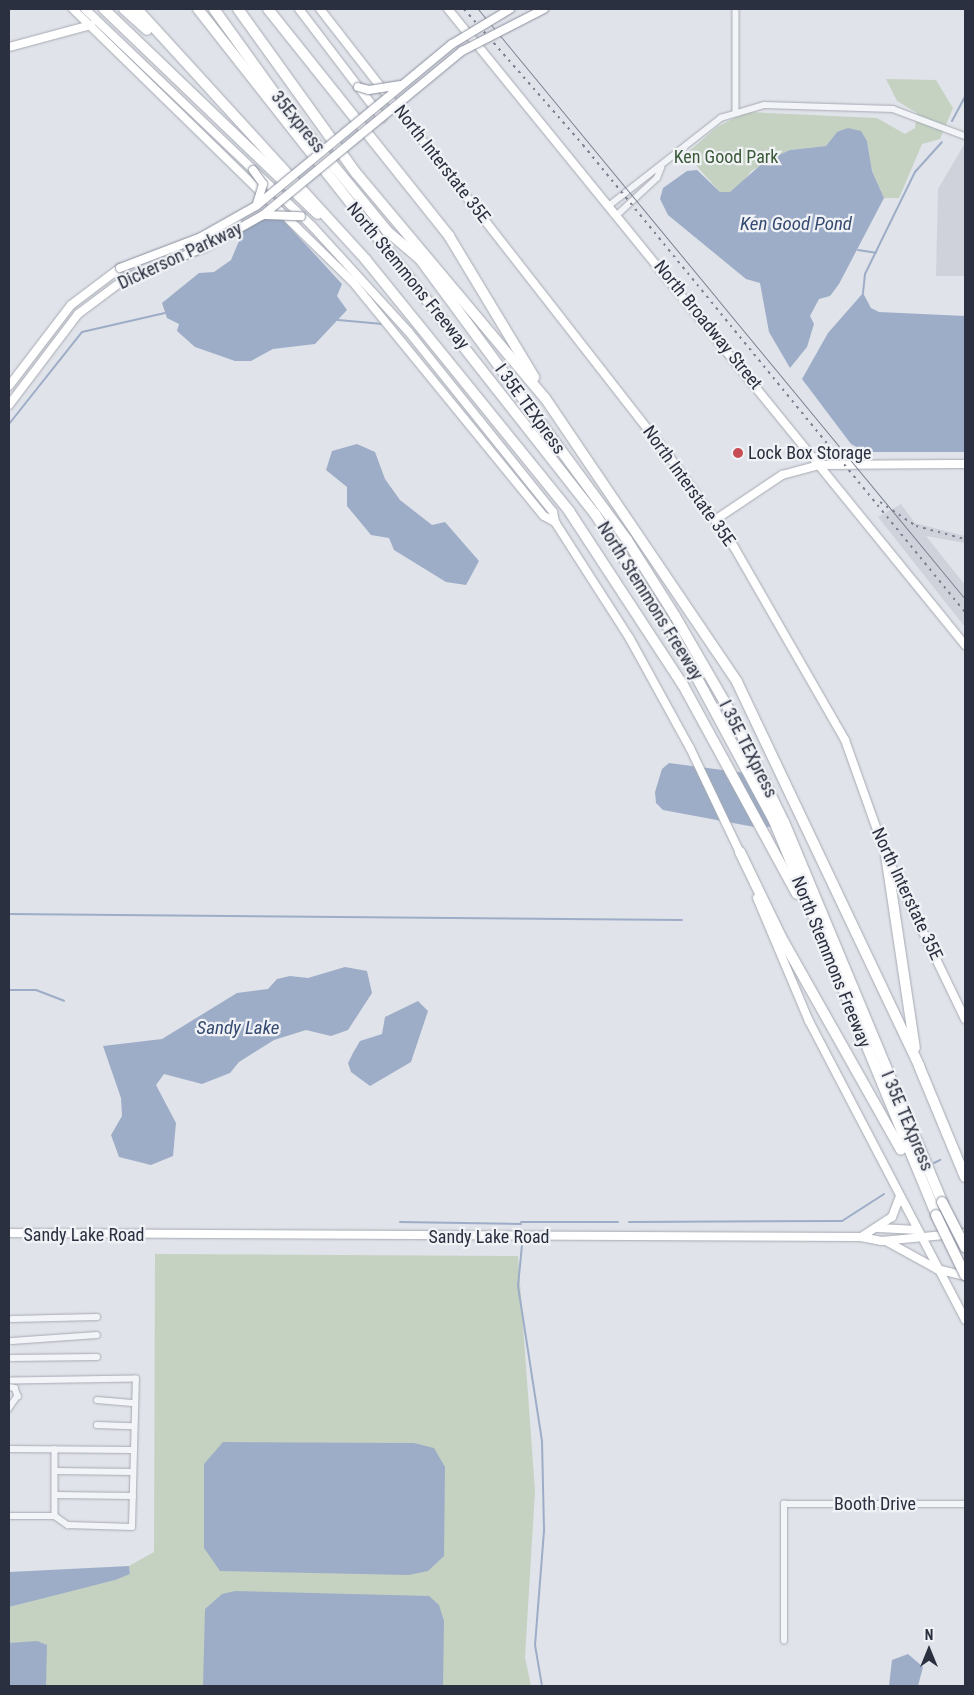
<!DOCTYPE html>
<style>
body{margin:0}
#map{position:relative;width:974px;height:1695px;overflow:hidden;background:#e0e3e9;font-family:"Roboto Condensed",sans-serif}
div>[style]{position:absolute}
.built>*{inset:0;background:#cfd2da}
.green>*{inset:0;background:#c5d2c2}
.water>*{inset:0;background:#9dadc7}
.stream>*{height:2px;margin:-1px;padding:0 1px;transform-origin:1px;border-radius:1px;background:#9dadc7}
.roads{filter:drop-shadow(0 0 1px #a6aab3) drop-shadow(0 0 1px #a6aab3)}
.street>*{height:5.5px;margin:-2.75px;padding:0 2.75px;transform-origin:2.75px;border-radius:2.75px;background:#f3f4f7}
.secondary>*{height:8px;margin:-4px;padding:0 4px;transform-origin:4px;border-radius:4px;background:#fff}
.highway>*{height:10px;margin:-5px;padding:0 5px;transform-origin:5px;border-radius:5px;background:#fff}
.tram>*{height:1px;margin:-0.5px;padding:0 0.5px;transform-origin:0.5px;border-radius:0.5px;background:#7b8191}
.rail>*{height:2px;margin-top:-1px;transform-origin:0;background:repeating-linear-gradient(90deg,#7b8191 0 2.5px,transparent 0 7.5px)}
.bridges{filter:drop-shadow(0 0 1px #898f9e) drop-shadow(0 0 1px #898f9e)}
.secondary-bridge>*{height:8px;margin:-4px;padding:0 4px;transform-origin:4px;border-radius:4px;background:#fff}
.highway-bridge>*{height:10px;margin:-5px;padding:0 5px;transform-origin:5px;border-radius:5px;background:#fff}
.dots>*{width:14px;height:14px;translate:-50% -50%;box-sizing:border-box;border:2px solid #f0f2f6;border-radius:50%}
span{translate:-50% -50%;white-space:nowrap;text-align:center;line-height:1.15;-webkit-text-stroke:4.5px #f0f2f6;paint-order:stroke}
.street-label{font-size:18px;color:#2a303f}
.park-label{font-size:18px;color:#3b5a38}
.poi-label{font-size:18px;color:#2a303f}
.left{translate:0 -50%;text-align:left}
.water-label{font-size:19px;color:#364b71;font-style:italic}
.frame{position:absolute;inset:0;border:10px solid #2a303f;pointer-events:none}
.north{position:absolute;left:904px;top:1625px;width:50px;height:50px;-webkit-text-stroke:4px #f0f2f6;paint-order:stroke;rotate:0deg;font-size:14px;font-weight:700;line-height:20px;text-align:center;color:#2a303f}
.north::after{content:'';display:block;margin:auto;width:18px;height:22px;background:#2a303f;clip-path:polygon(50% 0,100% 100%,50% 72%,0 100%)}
</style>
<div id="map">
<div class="built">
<i style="clip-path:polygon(965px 143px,965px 276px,936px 276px,938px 189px)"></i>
<i style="clip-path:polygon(901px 504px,915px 523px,965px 536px,965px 543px,926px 536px,965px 585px,965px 627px,878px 517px)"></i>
</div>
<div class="green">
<i style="clip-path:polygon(886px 79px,936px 80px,953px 108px,940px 139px,922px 144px,899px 198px,884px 198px,872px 171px,867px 141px,837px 132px,826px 146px,790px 150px,751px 171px,740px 187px,730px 192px,720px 192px,686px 154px,717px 127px,746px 112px,877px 118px,905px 134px,915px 128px,917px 113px,897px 101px)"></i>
<i style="clip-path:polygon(155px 1254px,518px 1256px,535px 1491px,525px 1657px,531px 1686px,9px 1686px,9px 1607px,130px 1574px,129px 1566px,154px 1552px)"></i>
</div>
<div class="water">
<i style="clip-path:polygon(848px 128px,861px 131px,867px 141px,872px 171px,884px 198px,839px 284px,830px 296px,819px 299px,810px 316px,814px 324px,807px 347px,790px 368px,769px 332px,760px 283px,746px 279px,668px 215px,660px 199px,663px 188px,687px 171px,697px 170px,720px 192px,730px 192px,764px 162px,790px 150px,826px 146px,837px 132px)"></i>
<i style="clip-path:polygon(274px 210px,342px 284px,337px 296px,347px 310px,315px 344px,273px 349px,251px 361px,235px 361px,195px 347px,177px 331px,179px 324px,167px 318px,162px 303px,199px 273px,214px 272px,231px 260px,244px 229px)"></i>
<i style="clip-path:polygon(863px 293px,871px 308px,879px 312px,965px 316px,965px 452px,866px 452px,851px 444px,802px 379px,828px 333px)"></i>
<i style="clip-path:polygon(357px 444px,375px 452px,385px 479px,400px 500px,432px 525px,445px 522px,479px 561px,466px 585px,446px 582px,394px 550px,389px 538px,371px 535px,347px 506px,347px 487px,326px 470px,332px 451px)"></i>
<i style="clip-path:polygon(669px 763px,753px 774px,775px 826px,760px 828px,663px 810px,656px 803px,655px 792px,662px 769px)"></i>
<i style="clip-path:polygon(345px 967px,367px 971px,372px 993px,348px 1030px,331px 1036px,306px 1030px,274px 1040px,239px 1062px,230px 1073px,202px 1084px,164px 1074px,156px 1085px,176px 1123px,173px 1156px,151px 1165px,119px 1157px,111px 1135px,122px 1116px,121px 1098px,103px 1046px,162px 1039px,237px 993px,268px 989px,277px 979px,290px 976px,308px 978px)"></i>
<i style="clip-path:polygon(418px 1001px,428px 1011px,411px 1062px,370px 1086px,351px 1072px,348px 1063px,353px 1053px,360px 1041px,382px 1034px,385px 1017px)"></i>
<i style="clip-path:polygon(223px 1442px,414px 1443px,434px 1448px,445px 1467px,444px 1556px,428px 1571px,409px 1575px,220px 1571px,204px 1548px,204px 1464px)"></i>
<i style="clip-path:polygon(129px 1566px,130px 1574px,115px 1580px,9px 1607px,9px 1572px)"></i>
<i style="clip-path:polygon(235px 1591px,429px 1596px,439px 1605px,444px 1621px,443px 1686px,203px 1686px,205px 1609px,222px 1594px)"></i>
<i style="clip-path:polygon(37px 1641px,47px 1645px,46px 1686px,9px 1686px,9px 1643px)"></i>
<i style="clip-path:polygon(908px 1654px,923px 1667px,918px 1686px,889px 1686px,892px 1660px)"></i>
</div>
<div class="stream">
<i style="left:952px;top:121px;width:27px;rotate:-62deg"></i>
<i style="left:858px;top:250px;width:18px;rotate:9deg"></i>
<i style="left:863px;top:293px;width:19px;rotate:-84deg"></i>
<i style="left:865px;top:274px;width:114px;rotate:-63.9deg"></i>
<i style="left:915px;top:172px;width:40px;rotate:-48deg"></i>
<i style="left:338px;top:320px;width:45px;rotate:5.1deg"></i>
<i style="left:9px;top:424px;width:117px;rotate:-51.6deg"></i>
<i style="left:82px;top:332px;width:85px;rotate:-12.9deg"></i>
<i style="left:9px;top:914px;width:673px;rotate:0.51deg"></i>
<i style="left:9px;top:990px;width:27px"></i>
<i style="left:36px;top:990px;width:30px;rotate:21deg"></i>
<i style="left:934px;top:1163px;width:7px;rotate:-27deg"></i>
<i style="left:400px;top:1222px;width:121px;rotate:0.9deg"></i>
<i style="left:521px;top:1222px;width:97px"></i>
<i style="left:629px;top:1222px;width:213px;rotate:-0.3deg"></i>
<i style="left:842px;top:1221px;width:50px;rotate:-32.7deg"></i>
<i style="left:522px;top:1245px;width:41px;rotate:95.6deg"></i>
<i style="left:518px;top:1286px;width:157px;rotate:81.2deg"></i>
<i style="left:542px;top:1441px;width:90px;rotate:88.7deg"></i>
<i style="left:544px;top:1531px;width:114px;rotate:94.5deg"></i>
<i style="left:535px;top:1645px;width:42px;rotate:80.3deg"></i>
</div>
<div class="roads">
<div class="street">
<i style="left:736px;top:9px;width:102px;rotate:90deg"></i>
<i style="left:610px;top:205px;width:141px;rotate:-38.1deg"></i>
<i style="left:721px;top:118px;width:45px;rotate:-16.8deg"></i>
<i style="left:764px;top:105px;width:129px;rotate:1.8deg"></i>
<i style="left:893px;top:109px;width:77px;rotate:20.6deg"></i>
<i style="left:618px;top:214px;width:53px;rotate:-42.7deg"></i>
<i style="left:657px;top:178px;width:11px;rotate:-68deg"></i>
<i style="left:12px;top:1319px;width:85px;rotate:-1.3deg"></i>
<i style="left:12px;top:1341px;width:85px;rotate:-4deg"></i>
<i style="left:12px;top:1358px;width:85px;rotate:-0.7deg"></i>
<i style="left:9px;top:1387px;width:6px;rotate:9deg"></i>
<i style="left:15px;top:1388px;width:9px;rotate:69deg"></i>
<i style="left:18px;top:1396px;width:16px;rotate:125deg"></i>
<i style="left:97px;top:1400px;width:38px;rotate:5deg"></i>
<i style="left:97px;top:1425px;width:36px;rotate:2deg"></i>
<i style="left:9px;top:1449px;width:123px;rotate:0.5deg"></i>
<i style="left:55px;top:1449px;width:67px;rotate:90deg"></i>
<i style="left:55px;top:1471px;width:78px;rotate:0.7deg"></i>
<i style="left:55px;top:1495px;width:78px;rotate:0.7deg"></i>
<i style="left:9px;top:1516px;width:46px"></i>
<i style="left:55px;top:1516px;width:16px;rotate:35deg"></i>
<i style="left:68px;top:1525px;width:64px;rotate:1.8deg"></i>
<i style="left:132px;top:1527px;width:148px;rotate:-88.5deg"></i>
<i style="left:136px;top:1379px;width:124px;rotate:179.1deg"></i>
<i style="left:784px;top:1641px;width:137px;rotate:-90deg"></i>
<i style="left:784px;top:1504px;width:181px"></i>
</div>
<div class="secondary">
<i style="left:73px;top:9px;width:390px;rotate:44.3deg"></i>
<i style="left:352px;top:281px;width:303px;rotate:50.8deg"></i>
<i style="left:544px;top:516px;width:13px;rotate:29deg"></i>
<i style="left:555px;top:522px;width:139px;rotate:57.3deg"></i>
<i style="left:630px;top:639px;width:124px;rotate:61.2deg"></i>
<i style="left:690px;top:748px;width:121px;rotate:64.5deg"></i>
<i style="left:85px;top:9px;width:314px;rotate:43.7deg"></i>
<i style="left:312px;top:226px;width:142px;rotate:47.6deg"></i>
<i style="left:408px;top:331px;width:232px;rotate:51.3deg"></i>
<i style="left:553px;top:512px;width:10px;rotate:79deg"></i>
<i style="left:299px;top:9px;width:137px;rotate:52.7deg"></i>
<i style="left:320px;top:9px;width:571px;rotate:52.05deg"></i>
<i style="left:671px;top:459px;width:108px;rotate:54.4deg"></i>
<i style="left:734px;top:547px;width:223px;rotate:60.1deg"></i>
<i style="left:845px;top:740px;width:122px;rotate:70.4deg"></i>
<i style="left:886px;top:855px;width:182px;rotate:64.3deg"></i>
<i style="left:448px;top:9px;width:820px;rotate:50.89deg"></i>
<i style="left:9px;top:47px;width:85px;rotate:-15deg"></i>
<i style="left:9px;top:386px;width:102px;rotate:-52.6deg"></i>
<i style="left:71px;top:305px;width:61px;rotate:-37.1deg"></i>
<i style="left:9px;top:405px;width:114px;rotate:-52.8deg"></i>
<i style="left:78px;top:314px;width:59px;rotate:-36.7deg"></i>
<i style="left:715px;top:520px;width:81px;rotate:-33.9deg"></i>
<i style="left:782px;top:475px;width:38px;rotate:-15deg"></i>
<i style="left:819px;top:465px;width:146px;rotate:-0.4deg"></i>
<i style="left:757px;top:898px;width:134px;rotate:67.1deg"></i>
<i style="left:809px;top:1021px;width:337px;rotate:62.4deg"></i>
<i style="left:878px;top:1228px;width:40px;rotate:2.9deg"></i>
<i style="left:9px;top:1233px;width:852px;rotate:0.27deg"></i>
<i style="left:861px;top:1237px;width:21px;rotate:11deg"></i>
<i style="left:882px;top:1241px;width:83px;rotate:-5.5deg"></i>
<i style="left:861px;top:1237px;width:37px;rotate:-33deg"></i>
<i style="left:892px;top:1217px;width:22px;rotate:-69deg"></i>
<i style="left:886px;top:1241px;width:58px;rotate:28.8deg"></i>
<i style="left:937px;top:1269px;width:29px;rotate:14deg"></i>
</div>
<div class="highway">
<i style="left:104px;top:9px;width:296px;rotate:43.8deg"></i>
<i style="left:124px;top:9px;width:31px;rotate:42deg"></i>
<i style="left:137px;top:9px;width:340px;rotate:47.6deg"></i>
<i style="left:366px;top:260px;width:323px;rotate:51deg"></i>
<i style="left:569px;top:511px;width:208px;rotate:56.8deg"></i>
<i style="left:683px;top:685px;width:238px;rotate:61.4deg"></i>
<i style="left:198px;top:9px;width:642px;rotate:51.83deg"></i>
<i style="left:595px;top:514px;width:149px;rotate:57.1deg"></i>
<i style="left:676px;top:639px;width:207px;rotate:61.7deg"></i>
<i style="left:774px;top:821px;width:426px;rotate:67.6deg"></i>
<i style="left:214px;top:9px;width:105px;rotate:54.3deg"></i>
<i style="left:275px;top:94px;width:177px;rotate:50.7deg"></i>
<i style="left:387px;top:231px;width:43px;rotate:40.3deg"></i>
<i style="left:420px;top:259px;width:349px;rotate:53.6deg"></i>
<i style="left:627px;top:540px;width:90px;rotate:57.7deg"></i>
<i style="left:675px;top:616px;width:112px;rotate:60deg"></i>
<i style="left:731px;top:713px;width:121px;rotate:64.1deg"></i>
<i style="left:784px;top:822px;width:412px;rotate:67.4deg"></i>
<i style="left:238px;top:9px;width:202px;rotate:54.3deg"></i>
<i style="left:356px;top:173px;width:294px;rotate:50deg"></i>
<i style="left:545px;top:398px;width:343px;rotate:55.9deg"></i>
<i style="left:737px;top:682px;width:425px;rotate:64.6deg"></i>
<i style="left:919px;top:1066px;width:120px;rotate:67.5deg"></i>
<i style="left:268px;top:9px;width:290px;rotate:51.4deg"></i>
<i style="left:449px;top:236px;width:165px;rotate:58.9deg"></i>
<i style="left:740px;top:852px;width:94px;rotate:64.2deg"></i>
<i style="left:781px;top:937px;width:244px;rotate:60.6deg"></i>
<i style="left:886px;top:855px;width:195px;rotate:81.5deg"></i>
</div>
</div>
<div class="tram">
<i style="left:478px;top:9px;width:765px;rotate:50.46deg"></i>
</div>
<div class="rail">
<i style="left:464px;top:9px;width:181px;rotate:48.8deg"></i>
<i style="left:583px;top:145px;width:603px;rotate:50.72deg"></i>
<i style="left:880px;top:502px;width:43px;rotate:33.7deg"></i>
<i style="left:916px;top:526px;width:51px;rotate:14.9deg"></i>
</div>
<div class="bridges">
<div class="secondary-bridge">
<i style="left:358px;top:87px;width:11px;rotate:15deg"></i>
<i style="left:369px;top:90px;width:32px;rotate:-9deg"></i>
<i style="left:253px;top:170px;width:17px;rotate:54deg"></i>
<i style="left:263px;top:184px;width:21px;rotate:107deg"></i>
<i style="left:265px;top:215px;width:36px;rotate:2deg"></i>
<i style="left:120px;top:268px;width:87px;rotate:-20.9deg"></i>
<i style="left:201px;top:237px;width:63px;rotate:-29.4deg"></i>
<i style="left:256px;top:206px;width:254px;rotate:-39.6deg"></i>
<i style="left:452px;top:44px;width:68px;rotate:-31.1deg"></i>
<i style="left:125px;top:279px;width:87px;rotate:-21.6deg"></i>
<i style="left:206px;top:247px;width:65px;rotate:-29.3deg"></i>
<i style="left:263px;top:215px;width:258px;rotate:-39.5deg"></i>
<i style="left:462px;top:51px;width:92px;rotate:-27.1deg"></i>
</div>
<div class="highway-bridge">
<i style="left:942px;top:1202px;width:51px;rotate:62.9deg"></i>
<i style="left:936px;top:1215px;width:67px;rotate:64.2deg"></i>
</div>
</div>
<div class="dots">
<i style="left:738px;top:453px;background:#c74c53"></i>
</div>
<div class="street-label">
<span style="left:298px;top:122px;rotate:51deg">35Express</span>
<span style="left:442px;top:164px;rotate:52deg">North Interstate 35E</span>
<span style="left:180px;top:256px;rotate:-25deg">Dickerson Parkway</span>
<span style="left:408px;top:276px;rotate:51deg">North Stemmons Freeway</span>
<span style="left:708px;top:325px;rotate:51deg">North Broadway Street</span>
<span style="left:530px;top:409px;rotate:54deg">I 35E TEXpress</span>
<span style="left:689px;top:486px;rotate:54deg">North Interstate 35E</span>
<span style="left:650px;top:601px;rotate:58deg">North Stemmons Freeway</span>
<span style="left:748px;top:749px;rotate:63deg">I 35E TEXpress</span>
<span style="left:907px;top:894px;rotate:65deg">North Interstate 35E</span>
<span style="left:831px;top:962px;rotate:68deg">North Stemmons Freeway</span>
<span style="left:907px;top:1121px;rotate:67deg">I 35E TEXpress</span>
<span style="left:84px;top:1235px">Sandy Lake Road</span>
<span style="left:489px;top:1237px">Sandy Lake Road</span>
<span style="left:875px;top:1504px">Booth Drive</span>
</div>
<div class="park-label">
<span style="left:726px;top:157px">Ken Good Park</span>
</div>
<div class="poi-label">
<span class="left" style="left:748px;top:453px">Lock Box Storage</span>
</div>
<div class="water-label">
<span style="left:796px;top:224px">Ken Good Pond</span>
<span style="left:238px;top:1028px">Sandy Lake</span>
</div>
<div class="frame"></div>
<div class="north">N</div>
</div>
